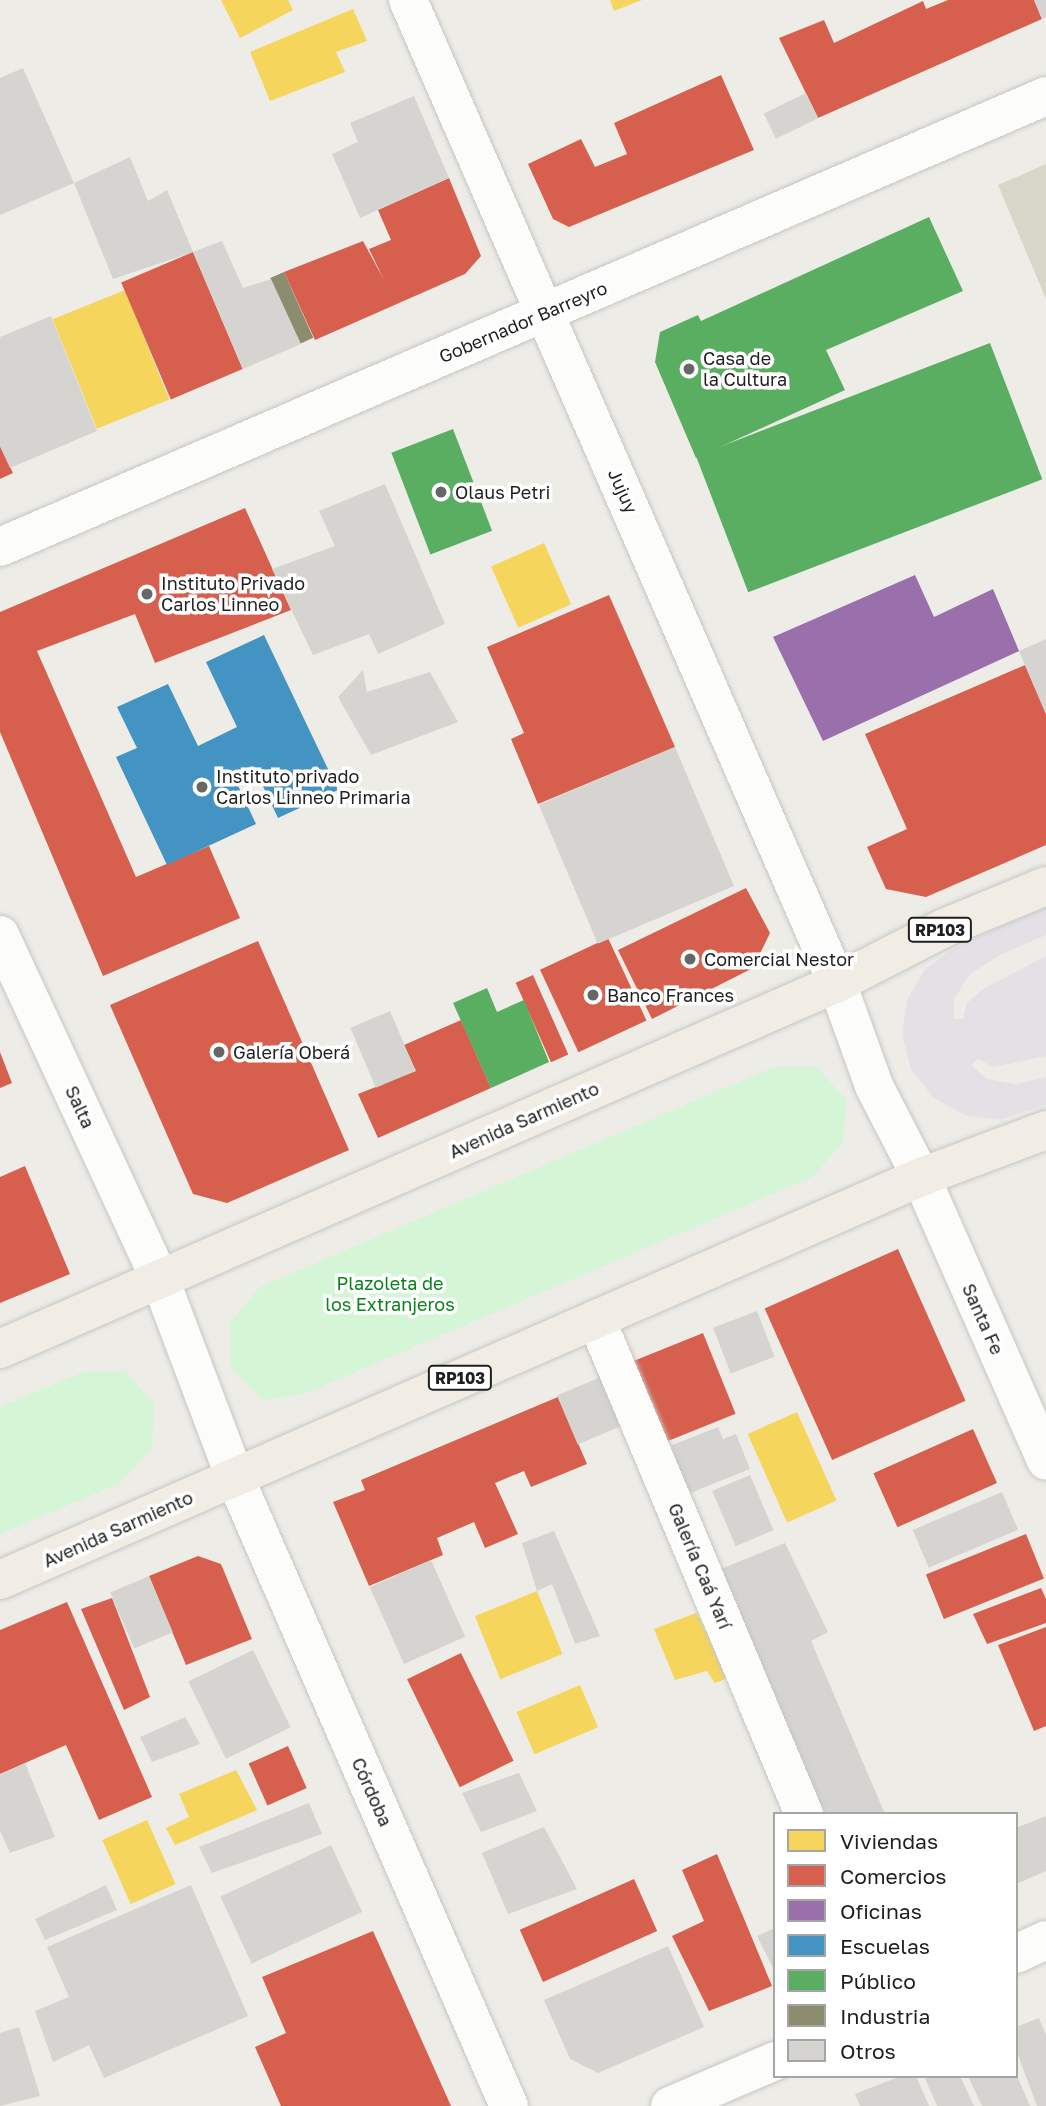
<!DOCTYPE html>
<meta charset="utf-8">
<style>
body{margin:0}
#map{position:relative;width:1046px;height:2106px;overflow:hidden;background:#edece7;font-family:"Golos Text",sans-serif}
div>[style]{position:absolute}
.construction>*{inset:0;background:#d6d7c8}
.park>*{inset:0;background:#d4f5d6}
.plaza>*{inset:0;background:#e3e1e6}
.homes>*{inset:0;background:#f6d55c;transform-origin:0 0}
.shops>*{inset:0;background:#d6604d;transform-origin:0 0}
.offices>*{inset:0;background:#9970ab}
.schools>*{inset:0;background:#4393c3}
.public>*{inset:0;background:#5aae61;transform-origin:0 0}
.industry>*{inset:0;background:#8c8c6e;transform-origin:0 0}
.building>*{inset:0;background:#d5d4d0;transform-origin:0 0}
.roads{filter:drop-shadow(0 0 2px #c6c6c3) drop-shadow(0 0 2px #c6c6c3)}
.minor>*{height:38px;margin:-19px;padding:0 19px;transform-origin:19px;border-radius:19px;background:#fcfcfb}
.major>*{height:38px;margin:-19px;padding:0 19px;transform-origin:19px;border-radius:19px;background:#f1ede4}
.dots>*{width:19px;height:19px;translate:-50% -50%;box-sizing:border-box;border:4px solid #fff;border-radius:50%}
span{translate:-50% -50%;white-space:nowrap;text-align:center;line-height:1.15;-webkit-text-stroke:7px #fff;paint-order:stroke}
.shield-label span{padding:2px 5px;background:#fff;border:2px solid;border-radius:5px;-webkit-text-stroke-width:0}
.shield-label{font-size:16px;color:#1f1f1f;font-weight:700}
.street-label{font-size:18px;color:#1f1f1f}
.poi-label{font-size:18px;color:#1f1f1f}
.left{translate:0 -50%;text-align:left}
.park-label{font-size:18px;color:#06841a}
.legend{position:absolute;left:773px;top:1812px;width:245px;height:266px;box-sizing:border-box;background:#fff;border:2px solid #a5a5a5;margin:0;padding:9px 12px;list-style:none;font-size:21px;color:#1f1f1f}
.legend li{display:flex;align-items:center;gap:14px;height:35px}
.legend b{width:35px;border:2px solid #a5a5a5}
</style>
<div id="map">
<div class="construction">
<i style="clip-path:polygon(1046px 164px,1046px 299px,998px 185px)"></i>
</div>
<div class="park">
<i style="clip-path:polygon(774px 1067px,816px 1067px,846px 1099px,843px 1143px,812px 1177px,306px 1393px,263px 1400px,231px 1368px,230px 1323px,260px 1287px)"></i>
<i style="clip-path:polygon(125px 1371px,154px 1404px,152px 1448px,120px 1483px,0 1534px,0 1407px,83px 1372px)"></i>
</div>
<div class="plaza">
<i style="clip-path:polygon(1046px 906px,1046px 935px,1000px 955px,970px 974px,954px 999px,954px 1019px,963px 1019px,967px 1003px,983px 989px,1046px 956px,1046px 1056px,993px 1067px,978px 1059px,971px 1065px,987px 1079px,1016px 1084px,1046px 1077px,1046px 1105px,999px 1120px,964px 1115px,933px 1097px,911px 1069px,902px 1035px,907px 1000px,925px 969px,954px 948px)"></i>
</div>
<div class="homes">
<i style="clip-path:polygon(221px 0,288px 0,293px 10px,240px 38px)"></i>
<i style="clip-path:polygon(610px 0,642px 0,614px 11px)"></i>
<i style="clip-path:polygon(353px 9px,367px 41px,336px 52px,345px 72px,270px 101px,250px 52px)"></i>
<i style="left:125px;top:290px;width:118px;height:78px;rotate:68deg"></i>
<i style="left:544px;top:543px;width:67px;height:58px;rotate:66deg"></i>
<i style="left:797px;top:1412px;width:97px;height:54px;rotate:66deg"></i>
<i style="left:537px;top:1591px;width:68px;height:67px;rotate:68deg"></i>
<i style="clip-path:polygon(696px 1613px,732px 1677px,715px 1683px,707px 1671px,675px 1680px,654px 1629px)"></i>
<i style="left:580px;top:1685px;width:46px;height:69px;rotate:67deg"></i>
<i style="clip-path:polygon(236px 1770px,257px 1810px,175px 1845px,166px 1828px,189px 1817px,179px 1794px)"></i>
<i style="left:147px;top:1820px;width:70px;height:49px;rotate:66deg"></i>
</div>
<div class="shops">
<i style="clip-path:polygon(948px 0,1034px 0,1042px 19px,818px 118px,779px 38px,824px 20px,834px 43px,923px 1px,926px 9px)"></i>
<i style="clip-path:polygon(721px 75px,754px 150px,569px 227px,553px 219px,528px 164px,581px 139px,595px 167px,627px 154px,614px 123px)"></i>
<i style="clip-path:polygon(449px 178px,481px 256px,465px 274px,315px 340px,284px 272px,363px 241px,384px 280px,369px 249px,391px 240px,378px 210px)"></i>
<i style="left:193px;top:252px;width:127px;height:78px;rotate:67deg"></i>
<i style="clip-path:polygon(0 446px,13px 473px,0 479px)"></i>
<i style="clip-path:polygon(245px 508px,291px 610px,155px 663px,135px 614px,37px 651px,136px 877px,209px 846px,240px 918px,103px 976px,0 732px,0 612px)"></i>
<i style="clip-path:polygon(609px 595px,675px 747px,538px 804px,511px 739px,524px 733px,487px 647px)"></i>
<i style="clip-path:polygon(1025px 665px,1046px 714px,1046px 845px,926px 897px,886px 889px,867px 847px,907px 829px,865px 734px)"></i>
<i style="clip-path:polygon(746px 888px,770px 933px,753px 968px,652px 1019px,618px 950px)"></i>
<i style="left:608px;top:938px;width:91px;height:75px;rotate:65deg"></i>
<i style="clip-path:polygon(258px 941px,349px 1150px,227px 1203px,193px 1194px,110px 1005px)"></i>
<i style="left:533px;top:975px;width:87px;height:19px;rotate:66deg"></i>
<i style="clip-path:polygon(461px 1020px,491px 1088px,378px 1138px,358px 1094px,416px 1071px,404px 1045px)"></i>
<i style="clip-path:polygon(0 1052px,12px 1083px,0 1088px)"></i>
<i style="clip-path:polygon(25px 1166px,70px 1274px,0 1303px,0 1177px)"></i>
<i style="left:898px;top:1249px;width:166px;height:146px;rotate:66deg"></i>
<i style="left:703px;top:1333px;width:87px;height:91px;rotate:68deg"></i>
<i style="clip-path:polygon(558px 1397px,587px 1464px,531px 1487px,524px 1471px,495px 1483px,518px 1534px,485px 1548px,474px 1522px,437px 1538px,443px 1555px,369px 1586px,333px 1502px,365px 1490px,361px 1480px)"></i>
<i style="left:973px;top:1429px;width:59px;height:109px;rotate:66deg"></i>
<i style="left:1026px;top:1534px;width:48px;height:108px;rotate:68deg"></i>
<i style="clip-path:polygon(198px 1556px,221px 1564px,252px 1639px,186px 1665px,149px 1576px)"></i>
<i style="clip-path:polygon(1041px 1588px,1046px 1599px,1046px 1623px,987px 1644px,973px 1614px)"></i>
<i style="clip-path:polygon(112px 1598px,150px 1697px,124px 1710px,81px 1609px)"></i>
<i style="clip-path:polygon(67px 1602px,152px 1797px,99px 1820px,66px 1745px,0 1774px,0 1630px)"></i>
<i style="clip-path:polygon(1046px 1627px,1046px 1726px,1034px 1731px,998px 1645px)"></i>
<i style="left:461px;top:1653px;width:120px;height:60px;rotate:64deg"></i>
<i style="left:288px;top:1746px;width:46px;height:43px;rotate:66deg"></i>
<i style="clip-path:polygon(717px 1854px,772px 1986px,709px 2011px,672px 1936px,704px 1921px,682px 1870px)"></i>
<i style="left:634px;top:1879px;width:57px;height:125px;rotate:66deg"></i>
<i style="clip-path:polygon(373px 1931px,451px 2106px,281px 2106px,255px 2047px,286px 2033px,262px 1977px)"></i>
</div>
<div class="offices">
<i style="clip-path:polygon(915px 575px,934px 617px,993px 589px,1019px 651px,823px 741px,773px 637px)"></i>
</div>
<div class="schools">
<i style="clip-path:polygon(264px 635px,338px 790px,278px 818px,254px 767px,234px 777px,256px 824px,167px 865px,116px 757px,137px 748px,117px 707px,168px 684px,198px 746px,237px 727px,206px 662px)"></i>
</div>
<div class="public">
<i style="clip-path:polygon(929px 217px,963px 291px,826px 350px,845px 390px,696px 458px,655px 362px,660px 332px,698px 315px,701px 321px)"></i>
<i style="left:990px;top:343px;width:146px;height:315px;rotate:69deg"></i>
<i style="left:453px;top:429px;width:109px;height:66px;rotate:69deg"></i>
<i style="clip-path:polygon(487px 988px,497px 1012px,524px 1000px,549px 1062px,491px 1088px,453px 1003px)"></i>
</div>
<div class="industry">
<i style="left:284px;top:272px;width:72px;height:15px;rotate:66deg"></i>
</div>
<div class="building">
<i style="clip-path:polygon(1034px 0,1046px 0,1046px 17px,1042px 19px)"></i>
<i style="clip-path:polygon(23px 68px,74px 183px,0 215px,0 78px)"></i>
<i style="left:806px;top:93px;width:28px;height:47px;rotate:64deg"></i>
<i style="clip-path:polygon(414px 96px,449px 178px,360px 218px,332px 154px,358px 142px,350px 123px)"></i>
<i style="clip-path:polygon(130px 157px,148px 201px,167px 190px,193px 252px,113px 279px,74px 183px)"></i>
<i style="clip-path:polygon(222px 241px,243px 288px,271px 279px,301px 344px,243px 369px,193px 252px)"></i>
<i style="clip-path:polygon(51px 316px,97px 431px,10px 468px,0 446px,0 337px)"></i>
<i style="clip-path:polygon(385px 484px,445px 624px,378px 654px,369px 634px,313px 655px,272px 569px,335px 546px,319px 511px)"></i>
<i style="clip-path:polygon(1046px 639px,1046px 714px,1019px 651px)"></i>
<i style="clip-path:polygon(363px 670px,367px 692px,430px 672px,458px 722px,371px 755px,338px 697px)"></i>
<i style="left:675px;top:747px;width:151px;height:148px;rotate:67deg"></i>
<i style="left:390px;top:1011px;width:65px;height:43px;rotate:67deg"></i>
<i style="left:757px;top:1311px;width:49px;height:47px;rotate:69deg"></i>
<i style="left:615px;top:1371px;width:53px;height:63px;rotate:67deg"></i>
<i style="clip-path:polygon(718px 1427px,723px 1439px,736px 1434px,750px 1469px,680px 1497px,660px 1450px)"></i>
<i style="left:750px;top:1475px;width:60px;height:41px;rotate:67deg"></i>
<i style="left:1002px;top:1492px;width:41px;height:97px;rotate:67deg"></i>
<i style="clip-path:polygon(554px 1531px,600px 1636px,575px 1644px,552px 1584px,537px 1591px,522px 1543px)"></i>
<i style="clip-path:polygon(785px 1543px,828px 1632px,811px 1641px,885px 1814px,819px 1814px,711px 1573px)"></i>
<i style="left:431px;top:1560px;width:84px;height:67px;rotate:66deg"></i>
<i style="left:149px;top:1576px;width:61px;height:42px;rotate:67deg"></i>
<i style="left:253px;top:1650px;width:86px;height:72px;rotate:64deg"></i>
<i style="clip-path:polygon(185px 1717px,200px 1744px,152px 1762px,140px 1737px)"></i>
<i style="clip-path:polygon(25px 1763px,55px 1837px,10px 1853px,0 1831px,0 1775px)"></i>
<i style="clip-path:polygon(519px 1773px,537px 1811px,481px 1832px,462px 1793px)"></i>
<i style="clip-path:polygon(309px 1803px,322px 1834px,212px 1873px,199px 1847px)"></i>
<i style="clip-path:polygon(1046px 1816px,1046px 1871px,1016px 1884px,1016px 1828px)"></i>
<i style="clip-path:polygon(544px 1827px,577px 1889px,508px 1914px,482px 1853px)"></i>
<i style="left:331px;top:1845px;width:74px;height:122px;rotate:65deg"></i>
<i style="clip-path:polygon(106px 1885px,117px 1910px,45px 1940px,35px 1919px)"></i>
<i style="clip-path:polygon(191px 1885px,248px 2016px,104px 2078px,89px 2045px,53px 2062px,35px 2011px,69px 1997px,47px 1947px)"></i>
<i style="clip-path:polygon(775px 1928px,775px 1972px,757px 1936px)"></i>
<i style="clip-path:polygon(668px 1946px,704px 2027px,598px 2073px,570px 2059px,544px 2000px)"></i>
<i style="clip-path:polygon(1039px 2018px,1046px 2035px,1046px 2106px,1037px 2106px,1016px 2050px,1016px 2027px)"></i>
<i style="clip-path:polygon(19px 2027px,40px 2096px,0 2106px,0 2033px)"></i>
<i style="clip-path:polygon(901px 2076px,916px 2076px,929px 2106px,860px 2106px,855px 2094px)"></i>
<i style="clip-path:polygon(924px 2076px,960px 2076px,974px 2106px,937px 2106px)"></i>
<i style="clip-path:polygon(968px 2076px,1017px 2076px,1030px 2106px,982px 2106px)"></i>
</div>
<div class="roads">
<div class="minor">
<i style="left:408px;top:0;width:1073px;rotate:66.42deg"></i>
<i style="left:837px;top:983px;width:109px;rotate:70.2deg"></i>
<i style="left:874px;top:1086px;width:102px;rotate:62.7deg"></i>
<i style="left:921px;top:1177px;width:310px;rotate:66.2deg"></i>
<i style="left:0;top:547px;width:1139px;rotate:-23.32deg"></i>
<i style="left:0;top:935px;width:379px;rotate:65.1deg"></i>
<i style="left:160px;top:1279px;width:213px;rotate:69.3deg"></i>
<i style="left:235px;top:1478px;width:685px;rotate:66.43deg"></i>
<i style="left:596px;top:1319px;width:537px;rotate:67.21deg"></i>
<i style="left:1016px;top:1954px;width:33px;rotate:-25deg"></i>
<i style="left:670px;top:2106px;width:114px;rotate:-23.2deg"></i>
</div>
<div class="major">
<i style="left:0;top:1349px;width:914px;rotate:-23.62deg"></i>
<i style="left:837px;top:983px;width:120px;rotate:-27.2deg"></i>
<i style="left:944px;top:928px;width:110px;rotate:-22.4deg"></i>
<i style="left:0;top:1580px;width:1005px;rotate:-23.63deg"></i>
<i style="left:921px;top:1177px;width:134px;rotate:-20.6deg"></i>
</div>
</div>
<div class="dots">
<i style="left:689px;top:369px;background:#676765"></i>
<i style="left:441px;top:492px;background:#676765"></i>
<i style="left:147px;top:594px;background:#676765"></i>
<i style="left:202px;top:787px;background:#676765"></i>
<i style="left:690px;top:959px;background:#676765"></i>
<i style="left:593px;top:995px;background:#676765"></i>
<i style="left:219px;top:1052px;background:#676765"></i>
</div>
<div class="shield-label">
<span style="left:940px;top:930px">RP103</span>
<span style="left:460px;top:1378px">RP103</span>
</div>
<div class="street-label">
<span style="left:523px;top:322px;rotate:-23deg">Gobernador Barreyro</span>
<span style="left:623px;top:491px;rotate:66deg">Jujuy</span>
<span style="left:80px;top:1107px;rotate:65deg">Salta</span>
<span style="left:524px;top:1120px;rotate:-24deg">Avenida Sarmiento</span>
<span style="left:983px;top:1319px;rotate:66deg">Santa Fe</span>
<span style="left:118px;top:1529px;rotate:-24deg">Avenida Sarmiento</span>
<span style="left:700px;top:1566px;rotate:67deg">Galería Caá Yarí</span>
<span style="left:372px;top:1792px;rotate:66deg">Córdoba</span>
</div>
<div class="poi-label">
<span class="left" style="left:703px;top:369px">Casa de<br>la Cultura</span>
<span class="left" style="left:455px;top:492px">Olaus Petri</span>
<span class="left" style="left:161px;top:594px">Instituto Privado<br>Carlos Linneo</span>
<span class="left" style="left:216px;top:787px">Instituto privado<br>Carlos Linneo Primaria</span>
<span class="left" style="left:704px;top:959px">Comercial Nestor</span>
<span class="left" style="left:607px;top:995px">Banco Frances</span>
<span class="left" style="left:233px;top:1052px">Galería Oberá</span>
</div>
<div class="park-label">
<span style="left:390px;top:1294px">Plazoleta de<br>los Extranjeros</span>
</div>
<ul class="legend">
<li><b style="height:19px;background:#f6d55c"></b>Viviendas</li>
<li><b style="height:19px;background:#d6604d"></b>Comercios</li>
<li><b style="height:19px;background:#9970ab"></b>Oficinas</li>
<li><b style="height:19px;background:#4393c3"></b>Escuelas</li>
<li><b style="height:19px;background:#5aae61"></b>Público</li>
<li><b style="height:19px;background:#8c8c6e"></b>Industria</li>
<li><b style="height:19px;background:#d5d4d0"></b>Otros</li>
</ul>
</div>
